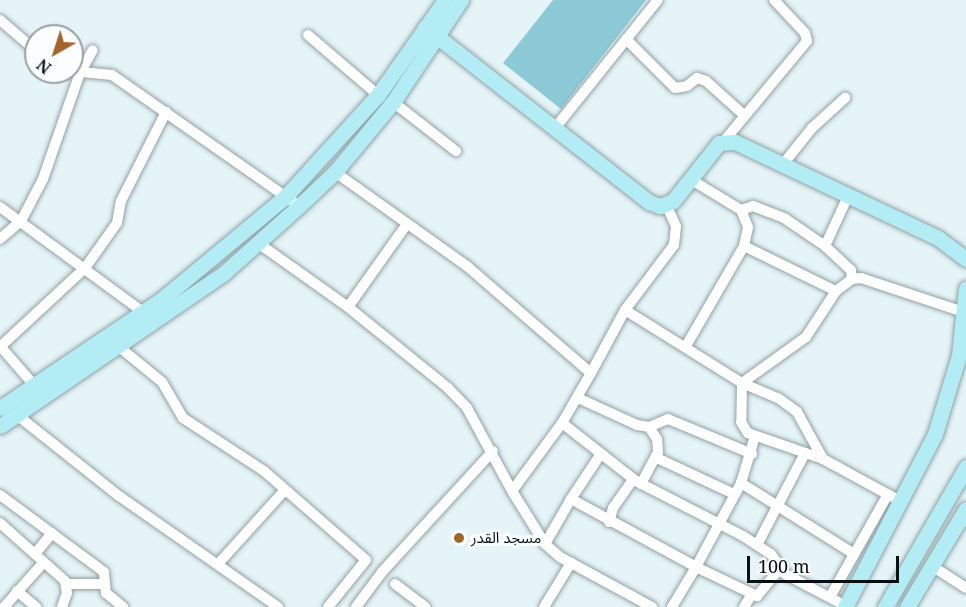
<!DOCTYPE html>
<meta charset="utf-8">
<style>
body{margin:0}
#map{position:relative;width:966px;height:607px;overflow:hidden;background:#e4f4f7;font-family:"Noto Serif","Noto Sans Arabic",serif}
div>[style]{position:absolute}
.green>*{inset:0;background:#8bcad6}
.roads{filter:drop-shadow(0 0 2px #92a1a4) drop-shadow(0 0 2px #92a1a4)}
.street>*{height:10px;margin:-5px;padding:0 5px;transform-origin:5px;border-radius:5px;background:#fff}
.secondary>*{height:15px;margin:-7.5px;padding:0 7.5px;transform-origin:7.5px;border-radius:7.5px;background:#b2ecf4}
.dots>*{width:16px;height:16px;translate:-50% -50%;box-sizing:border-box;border:3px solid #fbfeff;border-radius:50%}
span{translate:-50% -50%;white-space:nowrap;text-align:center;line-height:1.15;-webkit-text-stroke:6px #fbfeff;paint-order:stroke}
.poi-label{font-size:15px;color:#0a1011}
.left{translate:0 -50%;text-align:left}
.north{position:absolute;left:24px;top:24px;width:60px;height:60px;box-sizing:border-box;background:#fbfeff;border:2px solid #9b9fa0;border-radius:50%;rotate:219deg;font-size:16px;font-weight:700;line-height:24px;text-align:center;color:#0a1011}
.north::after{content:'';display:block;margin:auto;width:21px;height:27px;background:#a26429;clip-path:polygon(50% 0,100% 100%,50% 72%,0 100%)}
.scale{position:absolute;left:747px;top:556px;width:152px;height:27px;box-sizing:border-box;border:3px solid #0a1011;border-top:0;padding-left:8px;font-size:18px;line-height:21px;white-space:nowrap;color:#0a1011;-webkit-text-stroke:4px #fbfeff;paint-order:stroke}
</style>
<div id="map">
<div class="green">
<i style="clip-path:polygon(553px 0,646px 0,561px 109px,503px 63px)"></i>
</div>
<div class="roads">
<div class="street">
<i style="left:0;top:20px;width:48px;rotate:40.7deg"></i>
<i style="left:308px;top:35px;width:92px;rotate:40.6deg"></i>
<i style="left:626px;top:39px;width:69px;rotate:45deg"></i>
<i style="left:675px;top:88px;width:12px;rotate:-9deg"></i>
<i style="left:687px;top:86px;width:13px;rotate:-39deg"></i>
<i style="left:697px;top:78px;width:9px;rotate:18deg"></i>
<i style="left:706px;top:81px;width:52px;rotate:41.9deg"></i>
<i style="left:72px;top:71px;width:40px;rotate:5.7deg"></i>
<i style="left:112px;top:75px;width:228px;rotate:35deg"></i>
<i style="left:393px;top:102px;width:80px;rotate:37.9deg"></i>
<i style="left:555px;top:128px;width:164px;rotate:-51.2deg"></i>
<i style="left:724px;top:141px;width:130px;rotate:-50.3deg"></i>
<i style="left:807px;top:41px;width:8px;rotate:-104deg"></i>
<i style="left:805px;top:33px;width:45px;rotate:-133.2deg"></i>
<i style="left:784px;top:163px;width:45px;rotate:-51.3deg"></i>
<i style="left:812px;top:128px;width:45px;rotate:-42.3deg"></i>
<i style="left:335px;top:172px;width:163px;rotate:35.5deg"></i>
<i style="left:468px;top:267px;width:162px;rotate:40.8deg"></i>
<i style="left:591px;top:373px;width:72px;rotate:-61.6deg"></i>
<i style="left:625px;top:310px;width:81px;rotate:-53deg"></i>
<i style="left:674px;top:245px;width:19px;rotate:-84deg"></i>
<i style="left:676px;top:226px;width:23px;rotate:-115deg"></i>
<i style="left:0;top:207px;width:177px;rotate:36.3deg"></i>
<i style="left:741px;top:210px;width:13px;rotate:-18deg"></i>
<i style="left:753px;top:206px;width:33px;rotate:21deg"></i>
<i style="left:784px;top:218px;width:50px;rotate:34.3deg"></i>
<i style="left:825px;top:246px;width:35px;rotate:43deg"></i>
<i style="left:851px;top:270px;width:9px;rotate:84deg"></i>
<i style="left:0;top:239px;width:28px;rotate:-41deg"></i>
<i style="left:21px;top:221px;width:47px;rotate:-62.4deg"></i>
<i style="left:43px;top:179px;width:112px;rotate:-70.8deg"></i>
<i style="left:80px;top:73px;width:26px;rotate:-61deg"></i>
<i style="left:258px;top:243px;width:110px;rotate:35.4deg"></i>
<i style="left:348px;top:307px;width:129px;rotate:39deg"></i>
<i style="left:448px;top:388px;width:28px;rotate:46deg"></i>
<i style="left:467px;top:408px;width:94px;rotate:61.5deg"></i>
<i style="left:744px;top:246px;width:102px;rotate:26.1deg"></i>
<i style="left:836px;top:291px;width:20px;rotate:-37deg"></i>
<i style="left:852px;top:279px;width:9px;rotate:-6deg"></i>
<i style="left:861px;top:278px;width:108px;rotate:18.3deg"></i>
<i style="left:825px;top:246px;width:57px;rotate:-65.2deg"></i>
<i style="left:348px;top:307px;width:102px;rotate:-54.6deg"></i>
<i style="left:625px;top:310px;width:138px;rotate:32deg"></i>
<i style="left:742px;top:383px;width:39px;rotate:91deg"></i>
<i style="left:741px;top:422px;width:13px;rotate:58deg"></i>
<i style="left:748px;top:433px;width:79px;rotate:19.1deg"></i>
<i style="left:823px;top:459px;width:90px;rotate:28.6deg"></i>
<i style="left:0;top:346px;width:52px;rotate:48.9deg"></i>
<i style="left:1px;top:346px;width:115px;rotate:-42.9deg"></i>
<i style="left:85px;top:268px;width:55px;rotate:-54.6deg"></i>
<i style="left:117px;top:223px;width:22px;rotate:-80deg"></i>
<i style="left:121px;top:201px;width:100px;rotate:-63.2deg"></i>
<i style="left:118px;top:346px;width:57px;rotate:39.3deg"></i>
<i style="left:162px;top:382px;width:42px;rotate:59.7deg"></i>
<i style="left:183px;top:418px;width:97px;rotate:33.2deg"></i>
<i style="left:264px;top:471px;width:135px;rotate:41.1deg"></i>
<i style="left:366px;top:560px;width:60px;rotate:129deg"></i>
<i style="left:686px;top:346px;width:116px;rotate:-59.9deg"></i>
<i style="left:744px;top:246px;width:19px;rotate:-78deg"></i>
<i style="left:748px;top:227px;width:18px;rotate:-112deg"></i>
<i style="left:741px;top:210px;width:60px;rotate:-148.7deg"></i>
<i style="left:591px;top:373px;width:58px;rotate:120.1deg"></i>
<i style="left:562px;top:423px;width:84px;rotate:126.3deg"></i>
<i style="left:512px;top:491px;width:62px;rotate:58.1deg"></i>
<i style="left:545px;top:544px;width:20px;rotate:41deg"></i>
<i style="left:560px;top:557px;width:105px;rotate:28.5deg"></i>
<i style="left:742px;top:383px;width:79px;rotate:-35.7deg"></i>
<i style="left:806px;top:337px;width:55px;rotate:-56.9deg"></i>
<i style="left:742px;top:383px;width:39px;rotate:23deg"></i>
<i style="left:778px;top:398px;width:24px;rotate:36deg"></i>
<i style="left:797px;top:412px;width:54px;rotate:61deg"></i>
<i style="left:578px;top:398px;width:65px;rotate:24.6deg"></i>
<i style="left:637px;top:425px;width:12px;rotate:9deg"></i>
<i style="left:649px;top:427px;width:21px;rotate:-23deg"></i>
<i style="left:668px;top:419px;width:91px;rotate:22.6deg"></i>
<i style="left:17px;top:415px;width:130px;rotate:38.5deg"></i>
<i style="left:119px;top:496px;width:194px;rotate:34.9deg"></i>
<i style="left:562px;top:423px;width:94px;rotate:38.1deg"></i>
<i style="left:636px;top:481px;width:120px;rotate:27.2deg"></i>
<i style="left:743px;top:536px;width:33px;rotate:33deg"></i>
<i style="left:771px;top:554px;width:24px;rotate:55deg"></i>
<i style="left:785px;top:574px;width:69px;rotate:27.7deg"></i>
<i style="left:755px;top:436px;width:49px;rotate:106.6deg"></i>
<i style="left:741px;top:483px;width:133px;rotate:32.1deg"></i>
<i style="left:600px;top:455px;width:53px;rotate:123.4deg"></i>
<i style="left:571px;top:499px;width:142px;rotate:28.5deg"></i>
<i style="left:696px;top:567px;width:95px;rotate:-61.8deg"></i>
<i style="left:657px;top:458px;width:85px;rotate:25.1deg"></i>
<i style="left:641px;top:484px;width:36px;rotate:-62deg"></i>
<i style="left:658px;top:452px;width:13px;rotate:-94deg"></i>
<i style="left:657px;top:439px;width:14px;rotate:-124deg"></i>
<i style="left:0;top:495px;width:129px;rotate:36.5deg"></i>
<i style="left:104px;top:572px;width:21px;rotate:85deg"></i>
<i style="left:106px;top:593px;width:22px;rotate:39deg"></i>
<i style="left:609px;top:522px;width:15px;rotate:-74deg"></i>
<i style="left:613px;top:508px;width:35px;rotate:-55deg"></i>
<i style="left:0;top:523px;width:87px;rotate:41.7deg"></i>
<i style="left:65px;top:581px;width:12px;rotate:81deg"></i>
<i style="left:67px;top:593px;width:15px;rotate:110deg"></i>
<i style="left:545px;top:544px;width:52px;rotate:-60deg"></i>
<i style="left:757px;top:545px;width:104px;rotate:-62.4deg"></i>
<i style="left:35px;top:554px;width:27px;rotate:-51deg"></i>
<i style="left:218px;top:564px;width:98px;rotate:-47.9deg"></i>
<i style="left:932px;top:566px;width:40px;rotate:32.9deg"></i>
<i style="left:66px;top:584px;width:38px"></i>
<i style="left:395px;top:584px;width:38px;rotate:37deg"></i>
<i style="left:17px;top:591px;width:25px;rotate:40deg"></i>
<i style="left:830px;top:597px;width:118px;rotate:-60.6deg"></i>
<i style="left:4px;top:607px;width:59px;rotate:-48.4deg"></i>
<i style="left:356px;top:607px;width:44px;rotate:-53.4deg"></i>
<i style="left:382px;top:572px;width:164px;rotate:-47.5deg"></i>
<i style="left:544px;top:607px;width:52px;rotate:-58.5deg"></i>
<i style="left:672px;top:607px;width:47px;rotate:-59deg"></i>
<i style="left:696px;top:567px;width:68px;rotate:25.4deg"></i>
<i style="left:757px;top:596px;width:35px;rotate:-50deg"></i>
<i style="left:744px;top:607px;width:13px;rotate:-58deg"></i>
</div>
<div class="secondary">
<i style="left:425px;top:27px;width:284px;rotate:38deg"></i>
<i style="left:649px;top:202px;width:12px;rotate:20deg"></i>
<i style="left:660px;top:206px;width:14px;rotate:-21deg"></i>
<i style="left:673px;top:201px;width:74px;rotate:-51.6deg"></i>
<i style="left:719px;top:143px;width:16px;rotate:-4deg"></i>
<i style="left:735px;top:142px;width:225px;rotate:25.3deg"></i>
<i style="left:938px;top:238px;width:35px;rotate:37deg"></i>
<i style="left:0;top:408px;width:195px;rotate:-33.9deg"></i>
<i style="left:162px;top:299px;width:161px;rotate:-39.7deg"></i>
<i style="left:286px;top:196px;width:137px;rotate:-47.7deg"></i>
<i style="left:378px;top:95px;width:116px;rotate:-54.8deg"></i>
<i style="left:0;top:426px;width:271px;rotate:-34.3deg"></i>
<i style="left:224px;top:273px;width:101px;rotate:-41.8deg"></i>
<i style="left:299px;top:206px;width:50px;rotate:-43.4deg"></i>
<i style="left:335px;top:172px;width:91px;rotate:-50.4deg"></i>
<i style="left:393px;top:102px;width:123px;rotate:-56.3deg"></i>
<i style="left:845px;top:607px;width:195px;rotate:-62.5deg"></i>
<i style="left:935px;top:434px;width:83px;rotate:-73.1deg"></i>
<i style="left:959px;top:355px;width:67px;rotate:-84deg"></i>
<i style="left:885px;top:607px;width:162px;rotate:-59.9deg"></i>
<i style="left:907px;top:607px;width:114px;rotate:-59deg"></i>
</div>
</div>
<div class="dots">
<i style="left:459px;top:538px;background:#a26429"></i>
</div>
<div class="poi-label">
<span class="left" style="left:471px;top:538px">مسجد القدر</span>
</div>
<div class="north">N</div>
<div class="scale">100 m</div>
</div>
